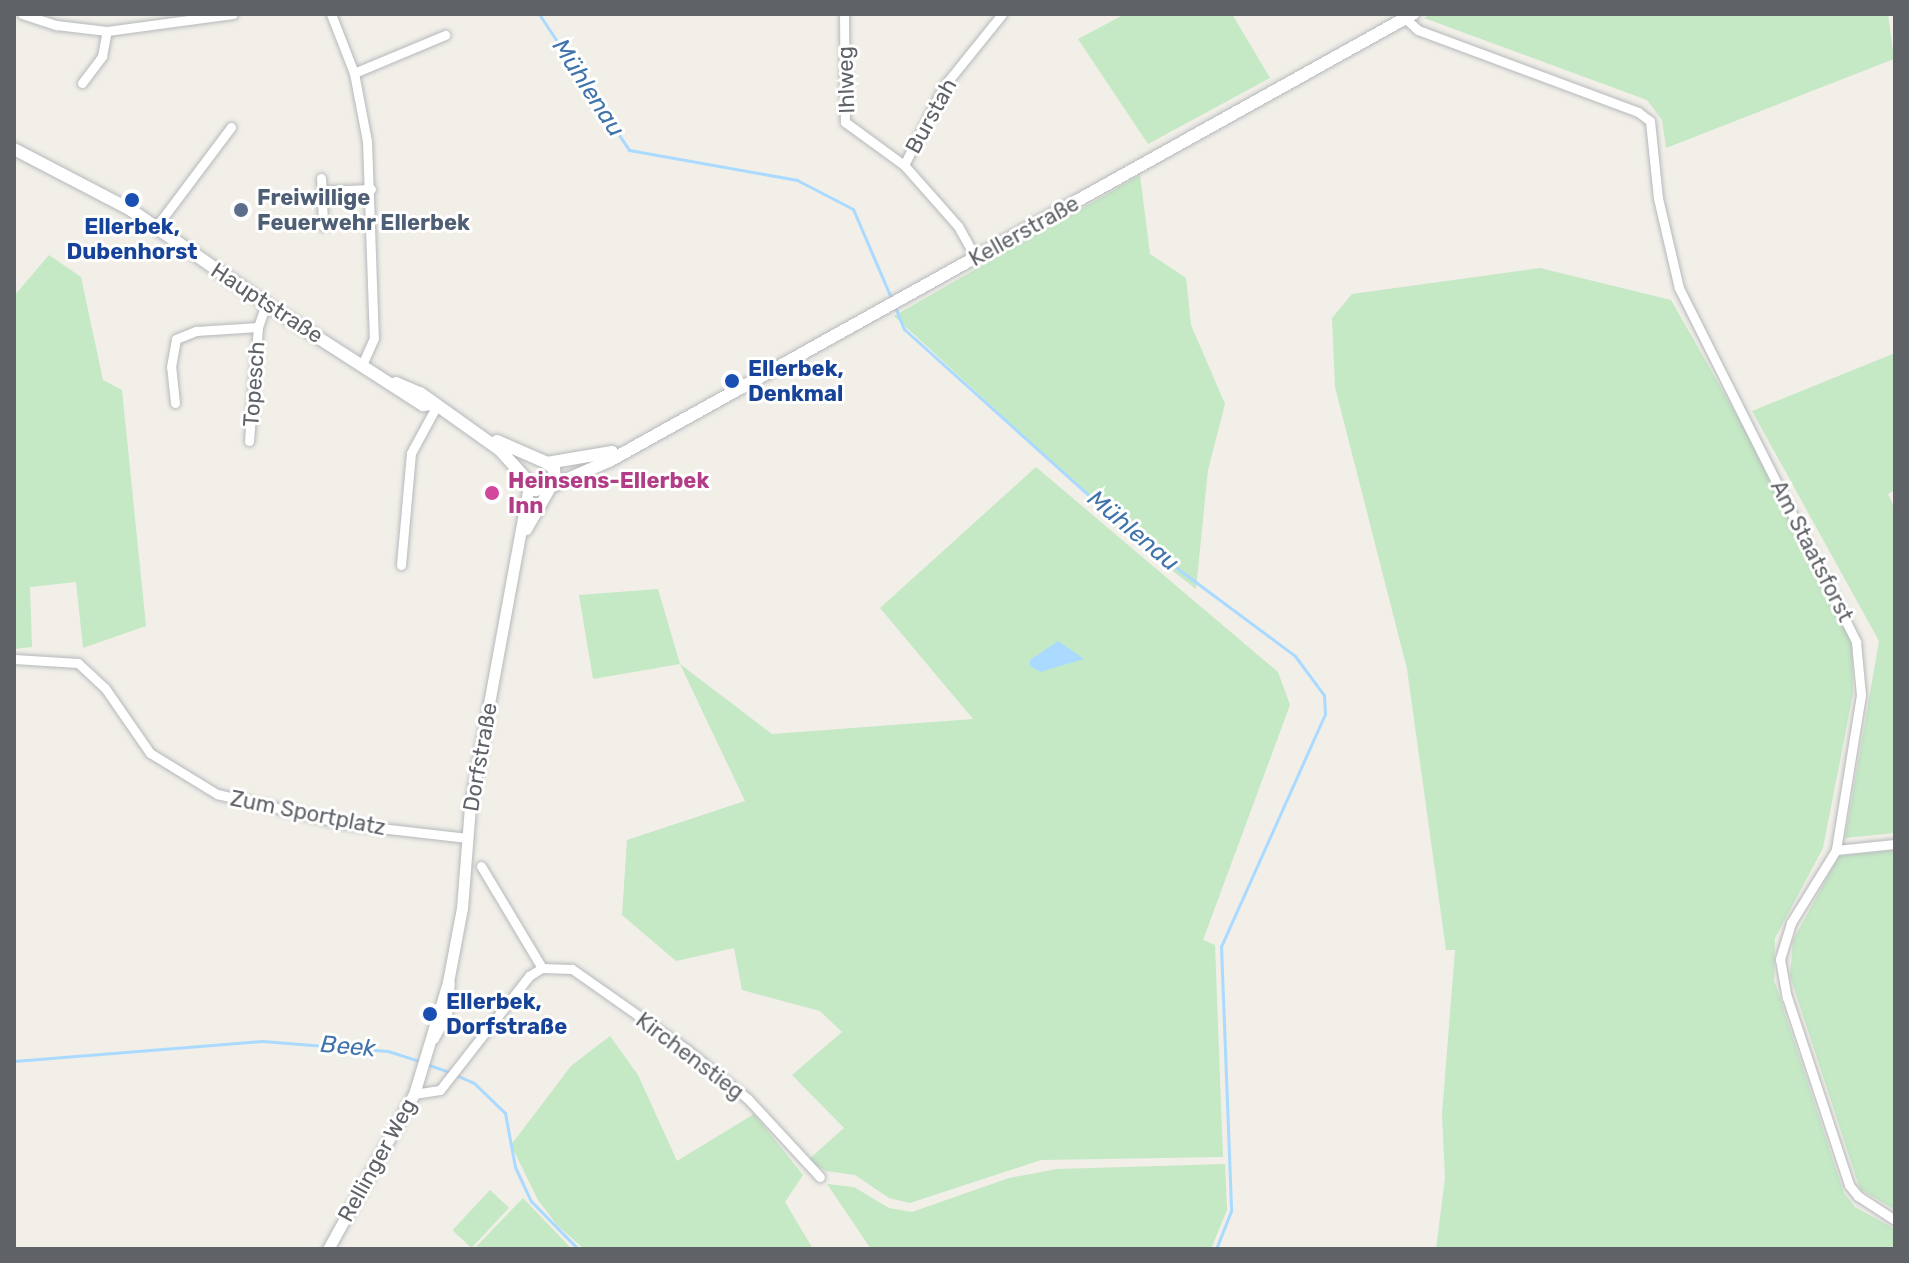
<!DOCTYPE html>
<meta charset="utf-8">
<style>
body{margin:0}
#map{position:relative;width:1909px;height:1263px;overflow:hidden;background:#f1efe8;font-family:Rubik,sans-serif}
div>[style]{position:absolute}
.green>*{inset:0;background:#c5e8c5;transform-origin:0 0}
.water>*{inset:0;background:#aadaff}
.stream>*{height:3px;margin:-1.5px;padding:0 1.5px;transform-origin:1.5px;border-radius:1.5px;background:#aadaff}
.roads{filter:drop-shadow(0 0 2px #b5b8bc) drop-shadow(0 0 2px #b5b8bc)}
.minor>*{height:9px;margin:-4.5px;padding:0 4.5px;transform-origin:4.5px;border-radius:4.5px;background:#fff}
.tertiary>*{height:11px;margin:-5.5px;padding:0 5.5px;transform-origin:5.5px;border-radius:5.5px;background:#fff}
.secondary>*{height:12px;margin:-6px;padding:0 6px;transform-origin:6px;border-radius:6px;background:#fff}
.dots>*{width:22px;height:22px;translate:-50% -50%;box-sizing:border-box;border:4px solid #fff;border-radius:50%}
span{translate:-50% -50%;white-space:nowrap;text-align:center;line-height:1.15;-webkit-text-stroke:6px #fff;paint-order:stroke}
.street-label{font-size:22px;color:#5f6368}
.service-label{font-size:22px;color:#4e5e75;font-weight:700}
.left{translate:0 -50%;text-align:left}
.transit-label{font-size:22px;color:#164399;font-weight:700}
.hotel-label{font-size:22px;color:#b23c85;font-weight:700}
.water-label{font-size:24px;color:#4174aa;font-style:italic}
.frame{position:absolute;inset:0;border:16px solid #5f6368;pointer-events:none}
</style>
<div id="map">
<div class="green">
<i style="clip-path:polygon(1125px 14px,1232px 14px,1270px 78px,1148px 144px,1078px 39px)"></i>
<i style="clip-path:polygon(1430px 14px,1888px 14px,1894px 59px,1666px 148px,1662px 120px,1647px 100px,1424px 18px)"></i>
<i style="clip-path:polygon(1140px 175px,1150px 254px,1186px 278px,1191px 325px,1225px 404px,1208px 470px,1196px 589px,1110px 523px,1116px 521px,894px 316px)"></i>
<i style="clip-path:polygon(49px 255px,81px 277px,103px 380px,122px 390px,146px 626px,83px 648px,76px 582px,30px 587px,32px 647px,14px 649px,14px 296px)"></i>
<i style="clip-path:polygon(1540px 268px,1671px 300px,1761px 458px,1852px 642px,1853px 694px,1823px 848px,1775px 938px,1774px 980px,1844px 1193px,1855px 1207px,1895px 1229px,1895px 1249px,1436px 1249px,1445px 1178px,1442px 1114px,1455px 950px,1446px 950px,1407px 669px,1335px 387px,1332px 318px,1352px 294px)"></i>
<i style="clip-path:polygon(1895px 353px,1895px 490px,1888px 494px,1895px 509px,1895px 833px,1845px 838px,1879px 641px,1752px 411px)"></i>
<i style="clip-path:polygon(1036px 467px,1278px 672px,1290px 705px,1203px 940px,1215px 945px,1223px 1157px,1041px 1160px,910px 1203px,889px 1198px,855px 1175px,826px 1171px,808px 1160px,844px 1128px,792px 1075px,842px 1032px,820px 1011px,742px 990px,734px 948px,676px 961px,622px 915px,627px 840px,745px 801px,680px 664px,593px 679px,579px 595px,658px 589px,680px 664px,772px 734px,973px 719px,880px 608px)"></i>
<i style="clip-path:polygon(1895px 850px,1895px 1210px,1860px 1189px,1790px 976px,1793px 940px,1839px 856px)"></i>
<i style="clip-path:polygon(610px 1036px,638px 1075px,677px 1161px,754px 1114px,803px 1175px,785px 1202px,813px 1249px,584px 1249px,557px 1225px,538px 1200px,511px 1145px,571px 1066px)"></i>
<i style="clip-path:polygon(1225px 1164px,1227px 1210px,1211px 1249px,871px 1249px,827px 1184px,854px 1187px,889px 1208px,912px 1212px,1009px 1178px,1057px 1169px)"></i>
<i style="left:490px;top:1190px;width:26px;height:55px;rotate:43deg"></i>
<i style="clip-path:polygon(523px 1198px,572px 1249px,474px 1249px)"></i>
</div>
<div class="water">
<i style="clip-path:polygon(1058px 641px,1084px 659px,1040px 672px,1030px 666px,1030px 660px)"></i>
</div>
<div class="stream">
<i style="left:539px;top:14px;width:163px;rotate:56.5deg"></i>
<i style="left:629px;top:150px;width:171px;rotate:10.1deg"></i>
<i style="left:797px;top:180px;width:63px;rotate:27.4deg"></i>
<i style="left:853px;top:209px;width:99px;rotate:66.8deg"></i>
<i style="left:895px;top:307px;width:24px;rotate:68deg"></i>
<i style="left:904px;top:329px;width:311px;rotate:42deg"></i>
<i style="left:1135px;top:537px;width:199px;rotate:36.6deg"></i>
<i style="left:1295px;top:656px;width:49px;rotate:53.4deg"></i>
<i style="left:1324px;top:695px;width:19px;rotate:87deg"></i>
<i style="left:1325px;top:714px;width:254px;rotate:114.1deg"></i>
<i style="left:1221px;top:946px;width:265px;rotate:87.8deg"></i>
<i style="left:1231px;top:1211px;width:41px;rotate:111.5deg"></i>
<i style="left:14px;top:1061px;width:249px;rotate:-4.6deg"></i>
<i style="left:262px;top:1041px;width:126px;rotate:4.5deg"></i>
<i style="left:388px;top:1051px;width:33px;rotate:18deg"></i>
<i style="left:426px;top:1064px;width:24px;rotate:19deg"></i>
<i style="left:456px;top:1075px;width:20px;rotate:24deg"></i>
<i style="left:474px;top:1083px;width:43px;rotate:44.1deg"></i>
<i style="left:505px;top:1113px;width:55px;rotate:79.5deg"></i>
<i style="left:515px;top:1167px;width:38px;rotate:65deg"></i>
<i style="left:531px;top:1201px;width:67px;rotate:45.6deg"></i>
</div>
<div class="roads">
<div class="minor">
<i style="left:22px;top:14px;width:36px;rotate:18deg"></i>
<i style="left:56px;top:25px;width:51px;rotate:6.7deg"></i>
<i style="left:107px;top:31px;width:127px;rotate:-7.7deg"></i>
<i style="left:331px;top:14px;width:63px;rotate:68.7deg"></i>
<i style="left:354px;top:73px;width:69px;rotate:79.2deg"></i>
<i style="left:367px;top:141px;width:197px;rotate:88deg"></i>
<i style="left:374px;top:338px;width:27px;rotate:114deg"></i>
<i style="left:844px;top:14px;width:108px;rotate:89.5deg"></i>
<i style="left:845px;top:122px;width:73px;rotate:36.1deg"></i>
<i style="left:904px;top:165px;width:81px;rotate:48.5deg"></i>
<i style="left:958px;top:226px;width:35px;rotate:61deg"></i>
<i style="left:1406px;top:19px;width:16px;rotate:43deg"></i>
<i style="left:1418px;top:30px;width:235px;rotate:20.4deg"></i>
<i style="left:1638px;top:112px;width:15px;rotate:37deg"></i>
<i style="left:1650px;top:121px;width:77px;rotate:84.1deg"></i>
<i style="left:1658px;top:198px;width:92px;rotate:76.9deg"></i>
<i style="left:1679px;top:288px;width:396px;rotate:63.4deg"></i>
<i style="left:1856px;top:642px;width:53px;rotate:84.6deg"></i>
<i style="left:1861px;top:695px;width:157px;rotate:99.2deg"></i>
<i style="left:1836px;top:850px;width:86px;rotate:121.7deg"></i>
<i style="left:1791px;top:923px;width:38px;rotate:107deg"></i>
<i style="left:1780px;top:959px;width:39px;rotate:80deg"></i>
<i style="left:1787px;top:997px;width:198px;rotate:71.7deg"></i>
<i style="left:1849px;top:1185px;width:14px;rotate:51deg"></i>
<i style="left:1858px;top:1196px;width:44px;rotate:33deg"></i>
<i style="left:354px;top:73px;width:99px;rotate:-22.7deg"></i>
<i style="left:82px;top:83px;width:34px;rotate:-53deg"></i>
<i style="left:102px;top:56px;width:25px;rotate:-79deg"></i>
<i style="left:904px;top:165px;width:89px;rotate:-63.1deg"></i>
<i style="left:944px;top:86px;width:92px;rotate:-51.1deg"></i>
<i style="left:321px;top:178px;width:13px;rotate:86deg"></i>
<i style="left:323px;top:226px;width:35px;rotate:-92deg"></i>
<i style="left:322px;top:191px;width:49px;rotate:-2.3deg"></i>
<i style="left:156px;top:227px;width:125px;rotate:-53.1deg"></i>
<i style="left:175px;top:403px;width:36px;rotate:-96deg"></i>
<i style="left:171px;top:367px;width:28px;rotate:-80deg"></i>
<i style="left:176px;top:339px;width:22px;rotate:-22deg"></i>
<i style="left:196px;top:331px;width:62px;rotate:-3.7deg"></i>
<i style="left:258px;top:327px;width:24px;rotate:-71deg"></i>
<i style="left:249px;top:441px;width:114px;rotate:-85.5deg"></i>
<i style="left:401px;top:565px;width:112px;rotate:-84.9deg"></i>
<i style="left:411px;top:453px;width:52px;rotate:-61.5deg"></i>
<i style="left:14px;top:659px;width:64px;rotate:3.6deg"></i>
<i style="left:78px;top:663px;width:37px;rotate:43deg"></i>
<i style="left:105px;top:688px;width:79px;rotate:55.3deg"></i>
<i style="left:150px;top:753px;width:79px;rotate:31.5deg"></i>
<i style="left:217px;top:794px;width:131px;rotate:13.2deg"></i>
<i style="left:345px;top:824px;width:123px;rotate:6.5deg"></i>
<i style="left:1836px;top:850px;width:59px;rotate:-5.8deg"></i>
<i style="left:481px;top:866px;width:119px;rotate:59.1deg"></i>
<i style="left:542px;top:968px;width:30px;rotate:2deg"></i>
<i style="left:572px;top:969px;width:139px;rotate:35.1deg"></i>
<i style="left:686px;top:1049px;width:80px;rotate:38.9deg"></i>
<i style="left:748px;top:1099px;width:106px;rotate:47.3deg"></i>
<i style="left:414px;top:1094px;width:26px;rotate:-9deg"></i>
<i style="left:440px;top:1090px;width:145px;rotate:-52deg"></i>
<i style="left:529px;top:976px;width:15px;rotate:-32deg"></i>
</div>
<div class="tertiary">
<i style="left:526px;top:529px;width:46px;rotate:-60.1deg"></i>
<i style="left:433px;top:1038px;width:26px;rotate:-61deg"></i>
<i style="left:446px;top:1015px;width:32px;rotate:-85deg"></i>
<i style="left:328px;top:1249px;width:177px;rotate:-61deg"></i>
<i style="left:414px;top:1094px;width:117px;rotate:-73.1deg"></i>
<i style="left:448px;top:982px;width:75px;rotate:-79.3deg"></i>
<i style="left:462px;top:908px;width:101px;rotate:-85.5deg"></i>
<i style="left:470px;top:807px;width:328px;rotate:-79.6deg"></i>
</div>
<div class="secondary">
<i style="left:14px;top:149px;width:132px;rotate:27.5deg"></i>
<i style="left:131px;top:210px;width:165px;rotate:34.8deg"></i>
<i style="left:266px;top:304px;width:187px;rotate:32.8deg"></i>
<i style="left:423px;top:405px;width:8px;rotate:-7deg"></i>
<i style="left:396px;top:383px;width:26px;rotate:23deg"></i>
<i style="left:420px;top:393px;width:98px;rotate:35.5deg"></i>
<i style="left:500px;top:450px;width:54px;rotate:48deg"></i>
<i style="left:536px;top:490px;width:21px;rotate:-23deg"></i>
<i style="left:555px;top:482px;width:13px;rotate:-94deg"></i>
<i style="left:554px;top:469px;width:9px;rotate:-139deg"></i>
<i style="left:497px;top:441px;width:55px;rotate:23.7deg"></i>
<i style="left:547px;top:463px;width:66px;rotate:-9.6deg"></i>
<i style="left:552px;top:486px;width:64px;rotate:-23.8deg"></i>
<i style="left:611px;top:460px;width:918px;rotate:-29.08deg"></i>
</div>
</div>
<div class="dots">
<i style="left:132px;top:200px;background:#1a4fb4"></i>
<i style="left:241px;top:210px;background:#5c6f8a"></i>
<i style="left:732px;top:381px;background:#1a4fb4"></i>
<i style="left:492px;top:493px;background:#d1479c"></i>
<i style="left:430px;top:1014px;background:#1a4fb4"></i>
</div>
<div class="street-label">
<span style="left:846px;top:80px;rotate:-92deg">Ihlweg</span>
<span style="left:931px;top:116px;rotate:-61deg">Burstah</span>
<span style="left:1024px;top:231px;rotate:-29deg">Kellerstraße</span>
<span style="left:267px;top:303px;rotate:33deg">Hauptstraße</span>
<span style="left:254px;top:384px;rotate:-86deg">Topesch</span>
<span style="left:1812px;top:551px;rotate:63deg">Am Staatsforst</span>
<span style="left:480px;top:757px;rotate:-80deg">Dorfstraße</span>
<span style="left:308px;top:813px;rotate:11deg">Zum Sportplatz</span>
<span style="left:690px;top:1056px;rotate:37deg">Kirchenstieg</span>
<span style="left:377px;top:1160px;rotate:-61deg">Rellinger Weg</span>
</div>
<div class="service-label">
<span class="left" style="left:257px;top:210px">Freiwillige<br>Feuerwehr Ellerbek</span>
</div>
<div class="transit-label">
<span style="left:132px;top:239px">Ellerbek,<br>Dubenhorst</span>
<span class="left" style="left:748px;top:381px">Ellerbek,<br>Denkmal</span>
<span class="left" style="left:446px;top:1014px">Ellerbek,<br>Dorfstraße</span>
</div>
<div class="hotel-label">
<span class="left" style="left:508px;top:493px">Heinsens-Ellerbek<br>Inn</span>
</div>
<div class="water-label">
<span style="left:588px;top:88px;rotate:57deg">Mühlenau</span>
<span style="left:1133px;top:531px;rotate:40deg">Mühlenau</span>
<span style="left:348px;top:1047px;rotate:5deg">Beek</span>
</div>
<div class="frame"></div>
</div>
